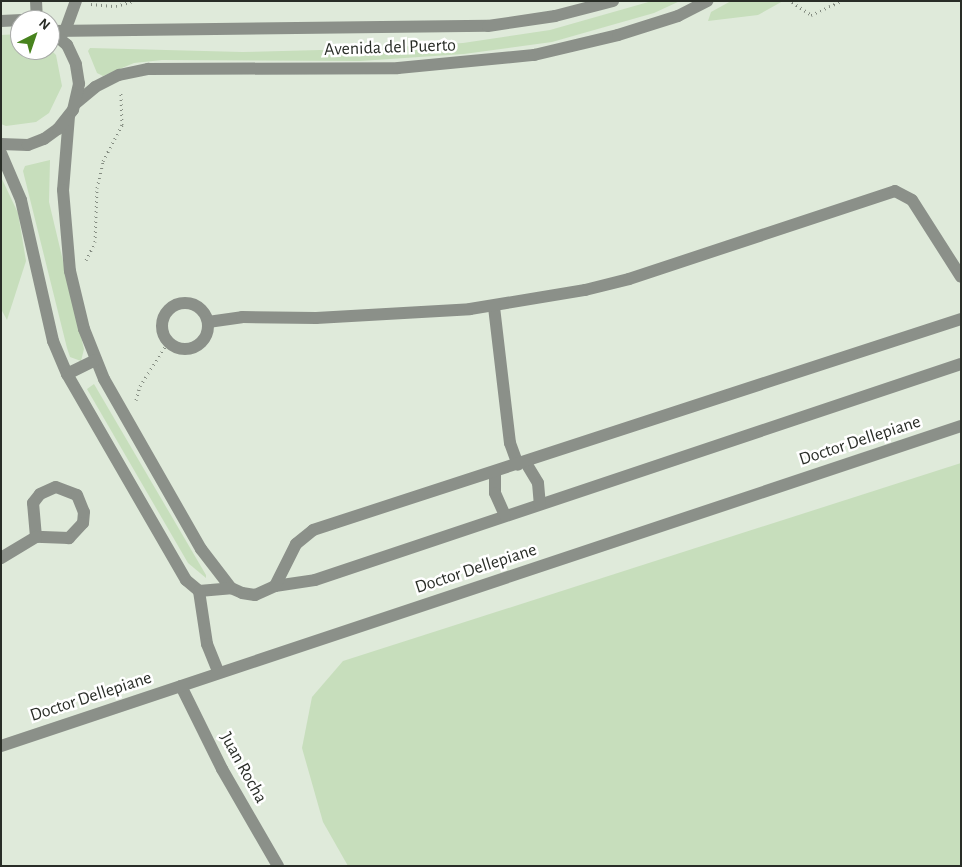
<!DOCTYPE html>
<style>
body{margin:0}
#map{position:relative;width:962px;height:867px;overflow:hidden;background:#dfeada;font-family:"Alegreya Sans",sans-serif}
div>[style]{position:absolute}
.green>*{inset:0;background:#c7debc}
.path>*{height:3px;margin-top:-1.5px;transform-origin:0;background:repeating-linear-gradient(90deg,#848c81 0 1px,transparent 0 5px)}
.minor>*{height:12px;margin:-6px;padding:0 6px;transform-origin:6px;border-radius:6px;background:#8b9089}
.minor>.ring{margin:-6px;padding:0;box-sizing:content-box;background:none;border:12px solid #8b9089;border-radius:50%}
span{translate:-50% -50%;white-space:nowrap;text-align:center;line-height:1.15;-webkit-text-stroke:5px #fff;paint-order:stroke}
.street-label{font-size:18px;color:#292d27}
.frame{position:absolute;inset:0;border:2px solid #292d27;pointer-events:none}
.north{position:absolute;left:10px;top:10px;width:50px;height:50px;box-sizing:border-box;background:#fff;border:1px solid #a9aba9;border-radius:50%;rotate:41deg;font-size:14px;font-weight:700;line-height:20px;text-align:center;color:#292d27}
.north::after{content:'';display:block;margin:auto;width:18px;height:22px;background:#48831e;clip-path:polygon(50% 0,100% 100%,50% 72%,0 100%)}
</style>
<div id="map">
<div class="green">
<i style="clip-path:polygon(652px 1px,680px 1px,654px 13px,552px 42px,464px 54px,360px 61px,162px 60px,134px 63px,103px 76px,97px 73px,88px 51px,90px 48px,242px 52px,358px 49px,463px 43px,550px 30px)"></i>
<i style="clip-path:polygon(731px 1px,783px 1px,758px 15px,708px 21px,711px 12px)"></i>
<i style="clip-path:polygon(20px 34px,20px 50px,50px 49px,56px 55px,62px 86px,49px 113px,36px 122px,6px 126px,1px 124px,1px 35px)"></i>
<i style="clip-path:polygon(50px 160px,49px 202px,84px 349px,81px 361px,70px 357px,67px 348px,23px 171px,25px 166px)"></i>
<i style="clip-path:polygon(1px 177px,18px 213px,26px 261px,7px 320px,1px 309px)"></i>
<i style="clip-path:polygon(94px 384px,206px 575px,206px 578px,188px 563px,91px 396px,87px 389px)"></i>
<i style="clip-path:polygon(961px 463px,961px 866px,348px 866px,323px 822px,302px 748px,312px 697px,343px 661px)"></i>
</div>
<div class="path">
<i style="left:792px;top:2px;width:23px;rotate:34deg"></i>
<i style="left:811px;top:15px;width:33px;rotate:-25deg"></i>
<i style="left:91px;top:4px;width:25px;rotate:5deg"></i>
<i style="left:116px;top:6px;width:18px;rotate:-16deg"></i>
<i style="left:86px;top:260px;width:20px;rotate:-63deg"></i>
<i style="left:95px;top:242px;width:54px;rotate:-87.9deg"></i>
<i style="left:97px;top:188px;width:28px;rotate:-77deg"></i>
<i style="left:103px;top:161px;width:41px;rotate:-62.2deg"></i>
<i style="left:122px;top:125px;width:32px;rotate:-92deg"></i>
<i style="left:136px;top:400px;width:15px;rotate:-74deg"></i>
<i style="left:140px;top:386px;width:52px;rotate:-57.5deg"></i>
</div>
<div class="minor">
<i style="left:36px;top:1px;width:19px;rotate:87deg"></i>
<i style="left:1px;top:21px;width:21px;rotate:-3deg"></i>
<i style="left:52px;top:31px;width:436px;rotate:-0.7deg"></i>
<i style="left:488px;top:26px;width:68px;rotate:-8.5deg"></i>
<i style="left:555px;top:16px;width:60px;rotate:-14.5deg"></i>
<i style="left:65px;top:31px;width:32px;rotate:-70deg"></i>
<i style="left:75px;top:104px;width:26px;rotate:-40deg"></i>
<i style="left:95px;top:87px;width:27px;rotate:-27deg"></i>
<i style="left:119px;top:75px;width:30px;rotate:-12deg"></i>
<i style="left:148px;top:69px;width:250px;rotate:-0.2deg"></i>
<i style="left:398px;top:68px;width:137px;rotate:-5.5deg"></i>
<i style="left:534px;top:55px;width:86px;rotate:-13.4deg"></i>
<i style="left:618px;top:35px;width:63px;rotate:-17.6deg"></i>
<i style="left:678px;top:16px;width:33px;rotate:-27deg"></i>
<i style="left:69px;top:116px;width:74px;rotate:94.6deg"></i>
<i style="left:63px;top:190px;width:81px;rotate:85.1deg"></i>
<i style="left:70px;top:271px;width:60px;rotate:76.4deg"></i>
<i style="left:84px;top:329px;width:54px;rotate:68.2deg"></i>
<i style="left:104px;top:379px;width:196px;rotate:60.3deg"></i>
<i style="left:201px;top:549px;width:49px;rotate:52.4deg"></i>
<i style="left:231px;top:588px;width:12px;rotate:24deg"></i>
<i style="left:242px;top:593px;width:13px;rotate:9deg"></i>
<i style="left:255px;top:595px;width:22px;rotate:-24deg"></i>
<i style="left:275px;top:586px;width:40px;rotate:-8.5deg"></i>
<i style="left:315px;top:580px;width:681px;rotate:-18.49deg"></i>
<i style="left:1px;top:144px;width:27px;rotate:2deg"></i>
<i style="left:28px;top:145px;width:17px;rotate:-21deg"></i>
<i style="left:44px;top:139px;width:17px;rotate:-36deg"></i>
<i style="left:58px;top:129px;width:24px;rotate:-52deg"></i>
<i style="left:73px;top:110px;width:27px;rotate:-77deg"></i>
<i style="left:79px;top:84px;width:20px;rotate:-99deg"></i>
<i style="left:76px;top:64px;width:21px;rotate:-115deg"></i>
<i style="left:67px;top:45px;width:23px;rotate:-139deg"></i>
<i style="left:1px;top:153px;width:51px;rotate:66.9deg"></i>
<i style="left:21px;top:200px;width:145px;rotate:77.2deg"></i>
<i style="left:53px;top:341px;width:36px;rotate:67deg"></i>
<i style="left:67px;top:374px;width:238px;rotate:60deg"></i>
<i style="left:186px;top:580px;width:17px;rotate:40deg"></i>
<i style="left:199px;top:591px;width:32px;rotate:-5deg"></i>
<i class="ring" style="left:162px;top:303px;width:34px;height:34px"></i>
<i style="left:494px;top:307px;width:137px;rotate:83.3deg"></i>
<i style="left:510px;top:443px;width:23px;rotate:70deg"></i>
<i style="left:208px;top:322px;width:34px;rotate:-8deg"></i>
<i style="left:242px;top:317px;width:74px;rotate:0.8deg"></i>
<i style="left:316px;top:318px;width:154px;rotate:-3.3deg"></i>
<i style="left:470px;top:309px;width:117px;rotate:-9.4deg"></i>
<i style="left:585px;top:290px;width:45px;rotate:-14deg"></i>
<i style="left:629px;top:279px;width:280px;rotate:-18.3deg"></i>
<i style="left:895px;top:191px;width:19px;rotate:28deg"></i>
<i style="left:912px;top:200px;width:91px;rotate:57.5deg"></i>
<i style="left:67px;top:374px;width:32px;rotate:-26deg"></i>
<i style="left:526px;top:463px;width:23px;rotate:59deg"></i>
<i style="left:538px;top:483px;width:21px;rotate:85deg"></i>
<i style="left:495px;top:473px;width:20px;rotate:90deg"></i>
<i style="left:495px;top:493px;width:24px;rotate:66deg"></i>
<i style="left:56px;top:487px;width:22px;rotate:21deg"></i>
<i style="left:77px;top:495px;width:18px;rotate:68deg"></i>
<i style="left:84px;top:512px;width:11px;rotate:95deg"></i>
<i style="left:83px;top:523px;width:21px;rotate:133deg"></i>
<i style="left:69px;top:538px;width:33px;rotate:-178deg"></i>
<i style="left:36px;top:537px;width:34px;rotate:-95deg"></i>
<i style="left:33px;top:503px;width:11px;rotate:-52deg"></i>
<i style="left:40px;top:494px;width:17px;rotate:-24deg"></i>
<i style="left:1px;top:558px;width:41px;rotate:-31deg"></i>
<i style="left:275px;top:586px;width:47px;rotate:-63.4deg"></i>
<i style="left:296px;top:544px;width:22px;rotate:-39deg"></i>
<i style="left:313px;top:530px;width:681px;rotate:-18.04deg"></i>
<i style="left:199px;top:591px;width:54px;rotate:81.4deg"></i>
<i style="left:207px;top:644px;width:31px;rotate:68deg"></i>
<i style="left:181px;top:686px;width:93px;rotate:63.7deg"></i>
<i style="left:222px;top:769px;width:112px;rotate:60deg"></i>
<i style="left:1px;top:746px;width:1012px;rotate:-18.43deg"></i>
</div>
<div class="street-label">
<span style="left:390px;top:48px;rotate:-2deg">Avenida del Puerto</span>
<span style="left:860px;top:441px;rotate:-18deg">Doctor Dellepiane</span>
<span style="left:476px;top:569px;rotate:-18deg">Doctor Dellepiane</span>
<span style="left:91px;top:697px;rotate:-18deg">Doctor Dellepiane</span>
<span style="left:243px;top:768px;rotate:61deg">Juan Rocha</span>
</div>
<div class="frame"></div>
<div class="north">N</div>
</div>
